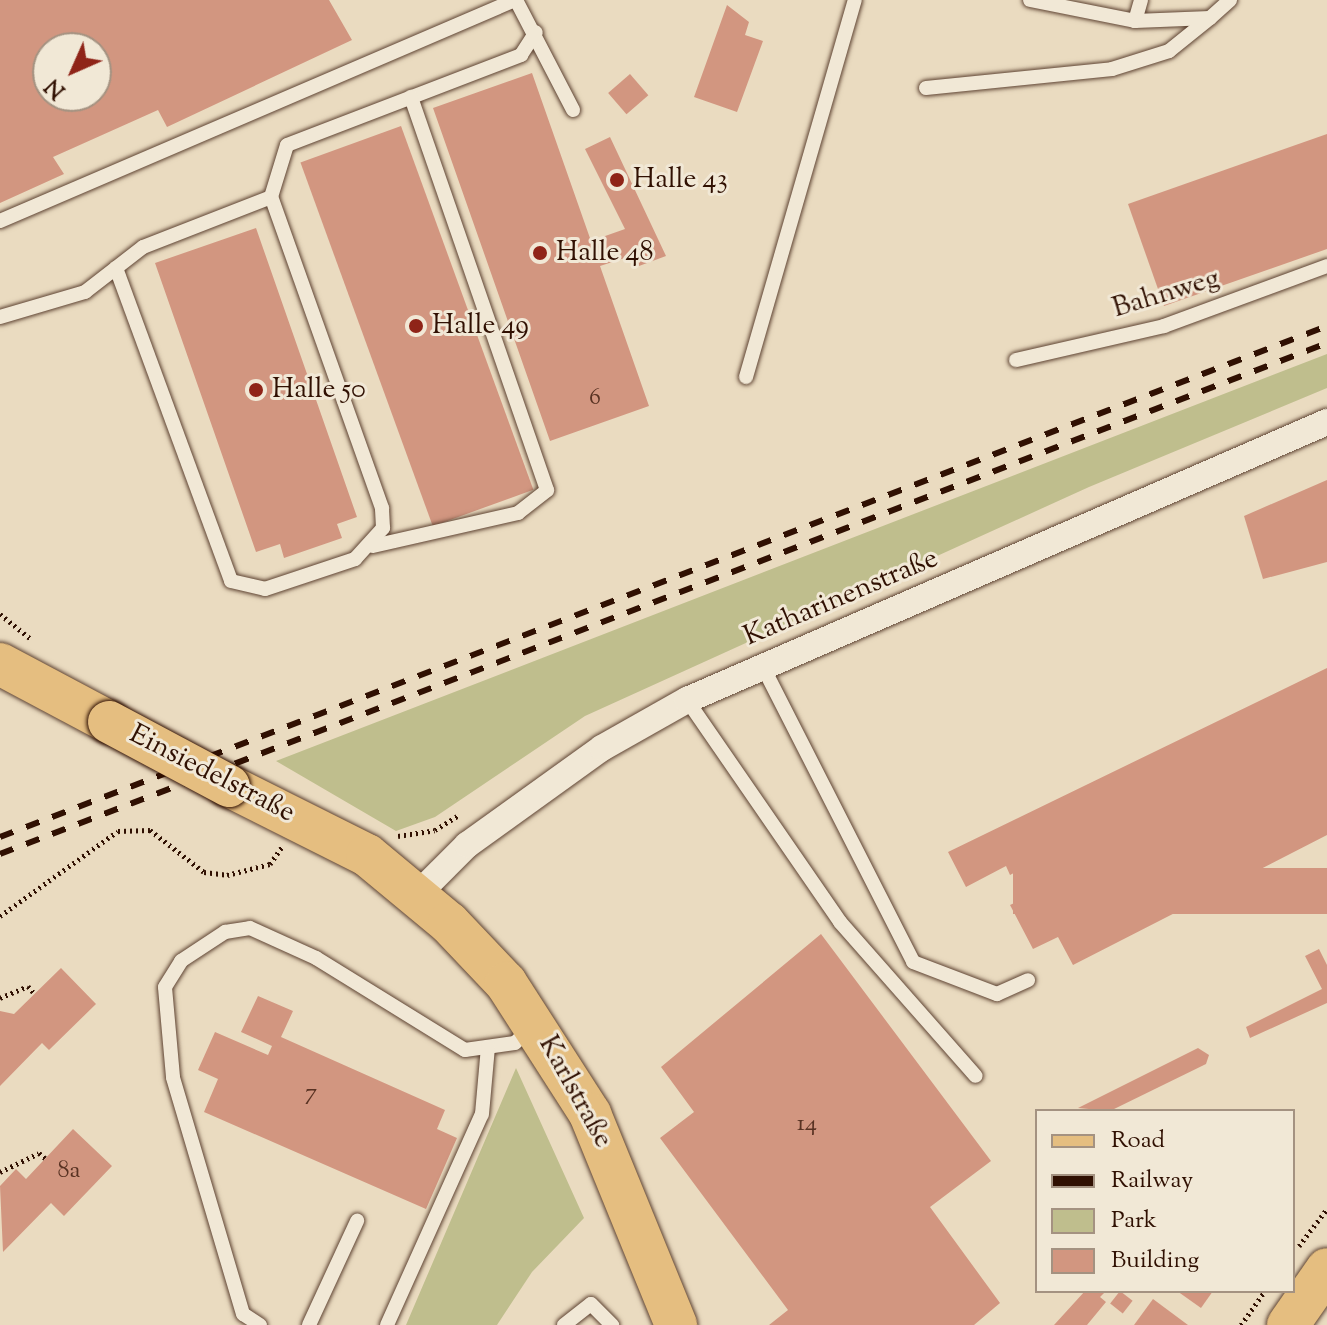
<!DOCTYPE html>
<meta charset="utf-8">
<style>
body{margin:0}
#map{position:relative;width:1327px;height:1325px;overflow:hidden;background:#eadbc0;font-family:"Sorts Mill Goudy",serif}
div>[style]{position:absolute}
.green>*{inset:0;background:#bfbe8d}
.building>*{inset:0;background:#d29680;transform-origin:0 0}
.path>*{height:5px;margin-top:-2.5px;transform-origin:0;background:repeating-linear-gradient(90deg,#301002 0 2px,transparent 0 6px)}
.roads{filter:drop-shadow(0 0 2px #5e4332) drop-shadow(0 0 2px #5e4332)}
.service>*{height:14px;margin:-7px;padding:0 7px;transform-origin:7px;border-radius:7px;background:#f1e8d6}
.minor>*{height:26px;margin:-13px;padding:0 13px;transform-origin:13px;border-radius:13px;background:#f1e8d6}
.primary>*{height:42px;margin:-21px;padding:0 21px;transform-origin:21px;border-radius:21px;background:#e5be80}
.rail>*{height:6px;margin-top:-3px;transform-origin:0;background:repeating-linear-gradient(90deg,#301002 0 14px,transparent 0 28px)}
.bridges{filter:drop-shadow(0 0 2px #301002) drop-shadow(0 0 2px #301002)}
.primary-bridge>*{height:42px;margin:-21px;padding:0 21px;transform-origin:21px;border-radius:21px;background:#e5be80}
.dots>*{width:22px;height:22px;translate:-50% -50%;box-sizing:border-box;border:4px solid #f1e8d6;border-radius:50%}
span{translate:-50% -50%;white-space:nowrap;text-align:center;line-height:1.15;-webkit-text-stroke:6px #f1e8d6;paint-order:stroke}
.number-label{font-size:24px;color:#583222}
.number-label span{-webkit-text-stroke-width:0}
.poi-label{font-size:28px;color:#301002}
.left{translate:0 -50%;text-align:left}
.street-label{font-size:28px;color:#301002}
.legend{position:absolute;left:1035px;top:1109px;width:260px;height:184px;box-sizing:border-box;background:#f1e8d6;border:2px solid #a49281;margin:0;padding:10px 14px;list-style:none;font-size:24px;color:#301002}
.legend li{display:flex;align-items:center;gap:16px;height:40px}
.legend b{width:40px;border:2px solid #a49281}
.north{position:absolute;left:32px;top:32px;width:80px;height:80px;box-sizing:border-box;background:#f1e8d6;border:2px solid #a49281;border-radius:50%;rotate:225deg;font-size:22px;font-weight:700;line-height:32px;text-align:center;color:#301002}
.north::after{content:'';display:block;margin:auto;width:28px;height:36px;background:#8f2418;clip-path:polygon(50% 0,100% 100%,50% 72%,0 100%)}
</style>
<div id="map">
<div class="green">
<i style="clip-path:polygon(1327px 354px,1327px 388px,1089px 487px,585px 716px,435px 817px,396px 831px,276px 761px)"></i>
<i style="clip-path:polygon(516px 1068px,584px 1218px,532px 1272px,497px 1325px,406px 1325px)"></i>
</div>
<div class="building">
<i style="clip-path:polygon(evenodd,0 0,329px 0,352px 40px,167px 127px,158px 110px,53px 157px,64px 174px,0 203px,0 0,48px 48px,96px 48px,96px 96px,48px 96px,48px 48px)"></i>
<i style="clip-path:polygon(727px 5px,749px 22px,745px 35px,763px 41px,737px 112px,694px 97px)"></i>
<i style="clip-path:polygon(532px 73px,591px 241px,625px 229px,585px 149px,610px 137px,666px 256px,639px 266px,634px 255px,600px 266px,649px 406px,550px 441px,433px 108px)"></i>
<i style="left:630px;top:74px;width:28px;height:29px;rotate:49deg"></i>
<i style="left:401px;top:126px;width:387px;height:107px;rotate:70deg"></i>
<i style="clip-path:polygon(1327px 134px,1327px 249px,1164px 306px,1128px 204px)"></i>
<i style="clip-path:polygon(256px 228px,357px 517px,337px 524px,342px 538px,284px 558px,280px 544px,256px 552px,155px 263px)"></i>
<i style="clip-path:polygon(1327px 480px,1327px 562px,1263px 579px,1244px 516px)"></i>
<i style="clip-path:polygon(1327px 668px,1327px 835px,1073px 965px,1058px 937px,1033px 949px,1010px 905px,1036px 893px,1023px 868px,1010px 875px,1006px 866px,966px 887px,948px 852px)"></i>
<i style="left:1327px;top:868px;width:46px;height:314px;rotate:90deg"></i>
<i style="clip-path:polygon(821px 934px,991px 1161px,930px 1207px,1000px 1303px,974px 1325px,769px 1325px,788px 1310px,660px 1138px,694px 1112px,661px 1067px)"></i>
<i style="clip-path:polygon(1319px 949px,1327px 965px,1327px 1003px,1250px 1038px,1246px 1027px,1322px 989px,1305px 956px)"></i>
<i style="clip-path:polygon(61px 968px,96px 1004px,49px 1050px,42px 1043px,0 1086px,0 1011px,14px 1014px)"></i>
<i style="clip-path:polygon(258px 996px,293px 1011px,281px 1037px,445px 1110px,437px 1129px,457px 1138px,426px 1209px,204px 1112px,218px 1079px,198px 1070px,215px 1032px,268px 1055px,272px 1046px,241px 1032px)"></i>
<i style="clip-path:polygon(1198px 1048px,1209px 1055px,1206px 1064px,1110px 1111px,1078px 1108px)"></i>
<i style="clip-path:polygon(73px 1129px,112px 1166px,64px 1216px,51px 1203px,3px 1252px,0 1186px,16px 1169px,26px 1179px)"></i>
<i style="clip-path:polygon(1085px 1291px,1106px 1291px,1100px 1297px,1106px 1302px,1087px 1325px,1054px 1325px)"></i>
<i style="left:1120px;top:1291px;width:16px;height:16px;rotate:38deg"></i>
<i style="clip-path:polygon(1177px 1291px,1213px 1291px,1201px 1308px)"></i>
<i style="clip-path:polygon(1153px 1299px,1188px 1325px,1134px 1325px)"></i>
</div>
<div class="path">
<i style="left:0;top:614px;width:40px;rotate:39deg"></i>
<i style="left:398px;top:836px;width:37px;rotate:-9deg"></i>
<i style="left:435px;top:830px;width:28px;rotate:-32deg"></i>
<i style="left:0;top:916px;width:145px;rotate:-35.8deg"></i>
<i style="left:118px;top:831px;width:32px;rotate:-2deg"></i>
<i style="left:150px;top:830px;width:68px;rotate:37.9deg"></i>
<i style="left:204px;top:872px;width:23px;rotate:7deg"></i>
<i style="left:227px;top:875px;width:44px;rotate:-14.3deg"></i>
<i style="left:270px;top:864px;width:21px;rotate:-55deg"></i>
<i style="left:0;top:998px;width:30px;rotate:-23deg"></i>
<i style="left:28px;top:986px;width:8px;rotate:50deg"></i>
<i style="left:0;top:1172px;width:43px;rotate:-26deg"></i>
<i style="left:39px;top:1153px;width:8px;rotate:40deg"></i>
<i style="left:1299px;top:1246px;width:46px;rotate:-52.9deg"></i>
<i style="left:1241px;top:1325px;width:42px;rotate:-54.8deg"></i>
</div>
<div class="roads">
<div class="service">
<i style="left:516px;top:0;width:124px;rotate:62.6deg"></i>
<i style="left:1030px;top:0;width:107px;rotate:11.3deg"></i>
<i style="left:1135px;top:21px;width:22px;rotate:-74deg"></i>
<i style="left:1135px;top:21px;width:75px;rotate:-2.3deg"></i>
<i style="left:1210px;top:18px;width:27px;rotate:-42deg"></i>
<i style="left:926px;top:88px;width:187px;rotate:-5.8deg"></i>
<i style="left:1112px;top:69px;width:60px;rotate:-17.5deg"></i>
<i style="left:1169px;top:51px;width:53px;rotate:-38.8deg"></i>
<i style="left:0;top:221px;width:560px;rotate:-23.23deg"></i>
<i style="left:116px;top:268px;width:333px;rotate:69.8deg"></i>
<i style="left:231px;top:581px;width:35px;rotate:13deg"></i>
<i style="left:265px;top:589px;width:95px;rotate:-18.4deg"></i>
<i style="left:355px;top:559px;width:42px;rotate:-47.9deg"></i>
<i style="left:383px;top:528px;width:20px;rotate:-93deg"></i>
<i style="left:382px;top:508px;width:330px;rotate:-109.6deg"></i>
<i style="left:0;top:317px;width:89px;rotate:-16.4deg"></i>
<i style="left:85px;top:292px;width:73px;rotate:-37.8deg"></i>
<i style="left:143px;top:247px;width:137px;rotate:-21.3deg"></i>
<i style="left:271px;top:197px;width:54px;rotate:-72.9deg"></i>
<i style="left:287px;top:145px;width:251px;rotate:-21deg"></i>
<i style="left:521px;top:55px;width:27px;rotate:-57deg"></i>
<i style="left:1016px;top:360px;width:152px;rotate:-12.9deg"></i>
<i style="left:1164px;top:326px;width:174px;rotate:-20.2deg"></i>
<i style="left:746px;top:377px;width:392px;rotate:-73.9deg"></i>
<i style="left:373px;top:546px;width:149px;rotate:-12.8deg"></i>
<i style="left:518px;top:513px;width:37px;rotate:-38deg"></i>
<i style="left:547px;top:490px;width:416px;rotate:-109.1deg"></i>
<i style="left:763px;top:667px;width:331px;rotate:63deg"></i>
<i style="left:913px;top:962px;width:90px;rotate:20.9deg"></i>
<i style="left:997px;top:994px;width:34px;rotate:-24deg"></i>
<i style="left:687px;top:700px;width:270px;rotate:55.4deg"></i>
<i style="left:840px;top:922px;width:205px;rotate:48.6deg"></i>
<i style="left:260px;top:1325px;width:20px;rotate:-147deg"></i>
<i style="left:243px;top:1314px;width:247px;rotate:-106.5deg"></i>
<i style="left:173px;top:1077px;width:90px;rotate:-95.1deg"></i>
<i style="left:165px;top:987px;width:31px;rotate:-58deg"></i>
<i style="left:181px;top:961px;width:53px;rotate:-33.4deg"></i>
<i style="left:225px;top:932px;width:25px;rotate:-9deg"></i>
<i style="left:250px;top:928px;width:72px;rotate:24.4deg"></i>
<i style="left:316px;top:958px;width:175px;rotate:31.7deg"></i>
<i style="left:465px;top:1050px;width:50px;rotate:-8deg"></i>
<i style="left:515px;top:1043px;width:21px;rotate:-45deg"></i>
<i style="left:309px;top:1325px;width:115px;rotate:-65.2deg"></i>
<i style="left:387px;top:1325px;width:231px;rotate:-65.8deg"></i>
<i style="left:482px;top:1114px;width:67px;rotate:-84.9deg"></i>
<i style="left:564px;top:1325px;width:34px;rotate:-38deg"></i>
<i style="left:591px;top:1304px;width:30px;rotate:45deg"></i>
</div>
<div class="minor">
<i style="left:417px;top:895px;width:71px;rotate:-45deg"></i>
<i style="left:467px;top:845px;width:166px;rotate:-35.7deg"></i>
<i style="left:602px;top:748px;width:98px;rotate:-29.5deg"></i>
<i style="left:687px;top:700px;width:698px;rotate:-23.48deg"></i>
</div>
<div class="primary">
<i style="left:0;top:664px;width:123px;rotate:28deg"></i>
<i style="left:229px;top:786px;width:154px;rotate:26.6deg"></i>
<i style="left:367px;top:855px;width:107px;rotate:39.7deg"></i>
<i style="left:449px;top:923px;width:83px;rotate:46.5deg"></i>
<i style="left:506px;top:983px;width:156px;rotate:57.3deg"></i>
<i style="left:590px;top:1114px;width:228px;rotate:67.8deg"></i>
<i style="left:1288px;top:1325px;width:68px;rotate:-55.1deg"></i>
</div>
</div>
<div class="rail">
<i style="left:0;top:837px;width:1422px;rotate:-21.06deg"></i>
<i style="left:0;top:854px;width:1422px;rotate:-21.06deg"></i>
</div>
<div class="bridges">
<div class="primary-bridge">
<i style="left:109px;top:722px;width:136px;rotate:28.1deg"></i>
</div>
</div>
<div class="dots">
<i style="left:617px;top:180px;background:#8f2418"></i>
<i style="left:540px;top:253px;background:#8f2418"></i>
<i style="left:416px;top:326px;background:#8f2418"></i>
<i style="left:256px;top:390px;background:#8f2418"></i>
</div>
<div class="number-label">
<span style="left:595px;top:399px">6</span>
<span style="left:311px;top:1094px">7</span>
<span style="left:807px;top:1125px">14</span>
<span style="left:69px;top:1172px">8a</span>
</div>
<div class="poi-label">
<span class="left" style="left:633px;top:180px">Halle 43</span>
<span class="left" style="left:556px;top:253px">Halle 48</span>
<span class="left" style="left:432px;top:326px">Halle 49</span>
<span class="left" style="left:272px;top:390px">Halle 50</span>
</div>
<div class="street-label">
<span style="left:1166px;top:294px;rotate:-17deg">Bahnweg</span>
<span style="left:841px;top:598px;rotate:-23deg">Katharinenstraße</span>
<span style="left:212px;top:774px;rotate:27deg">Einsiedelstraße</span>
<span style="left:575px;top:1092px;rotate:61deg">Karlstraße</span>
</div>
<ul class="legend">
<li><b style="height:10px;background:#e5be80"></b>Road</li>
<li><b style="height:10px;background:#301002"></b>Railway</li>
<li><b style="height:22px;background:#bfbe8d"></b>Park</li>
<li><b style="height:22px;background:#d29680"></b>Building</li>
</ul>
<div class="north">N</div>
</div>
